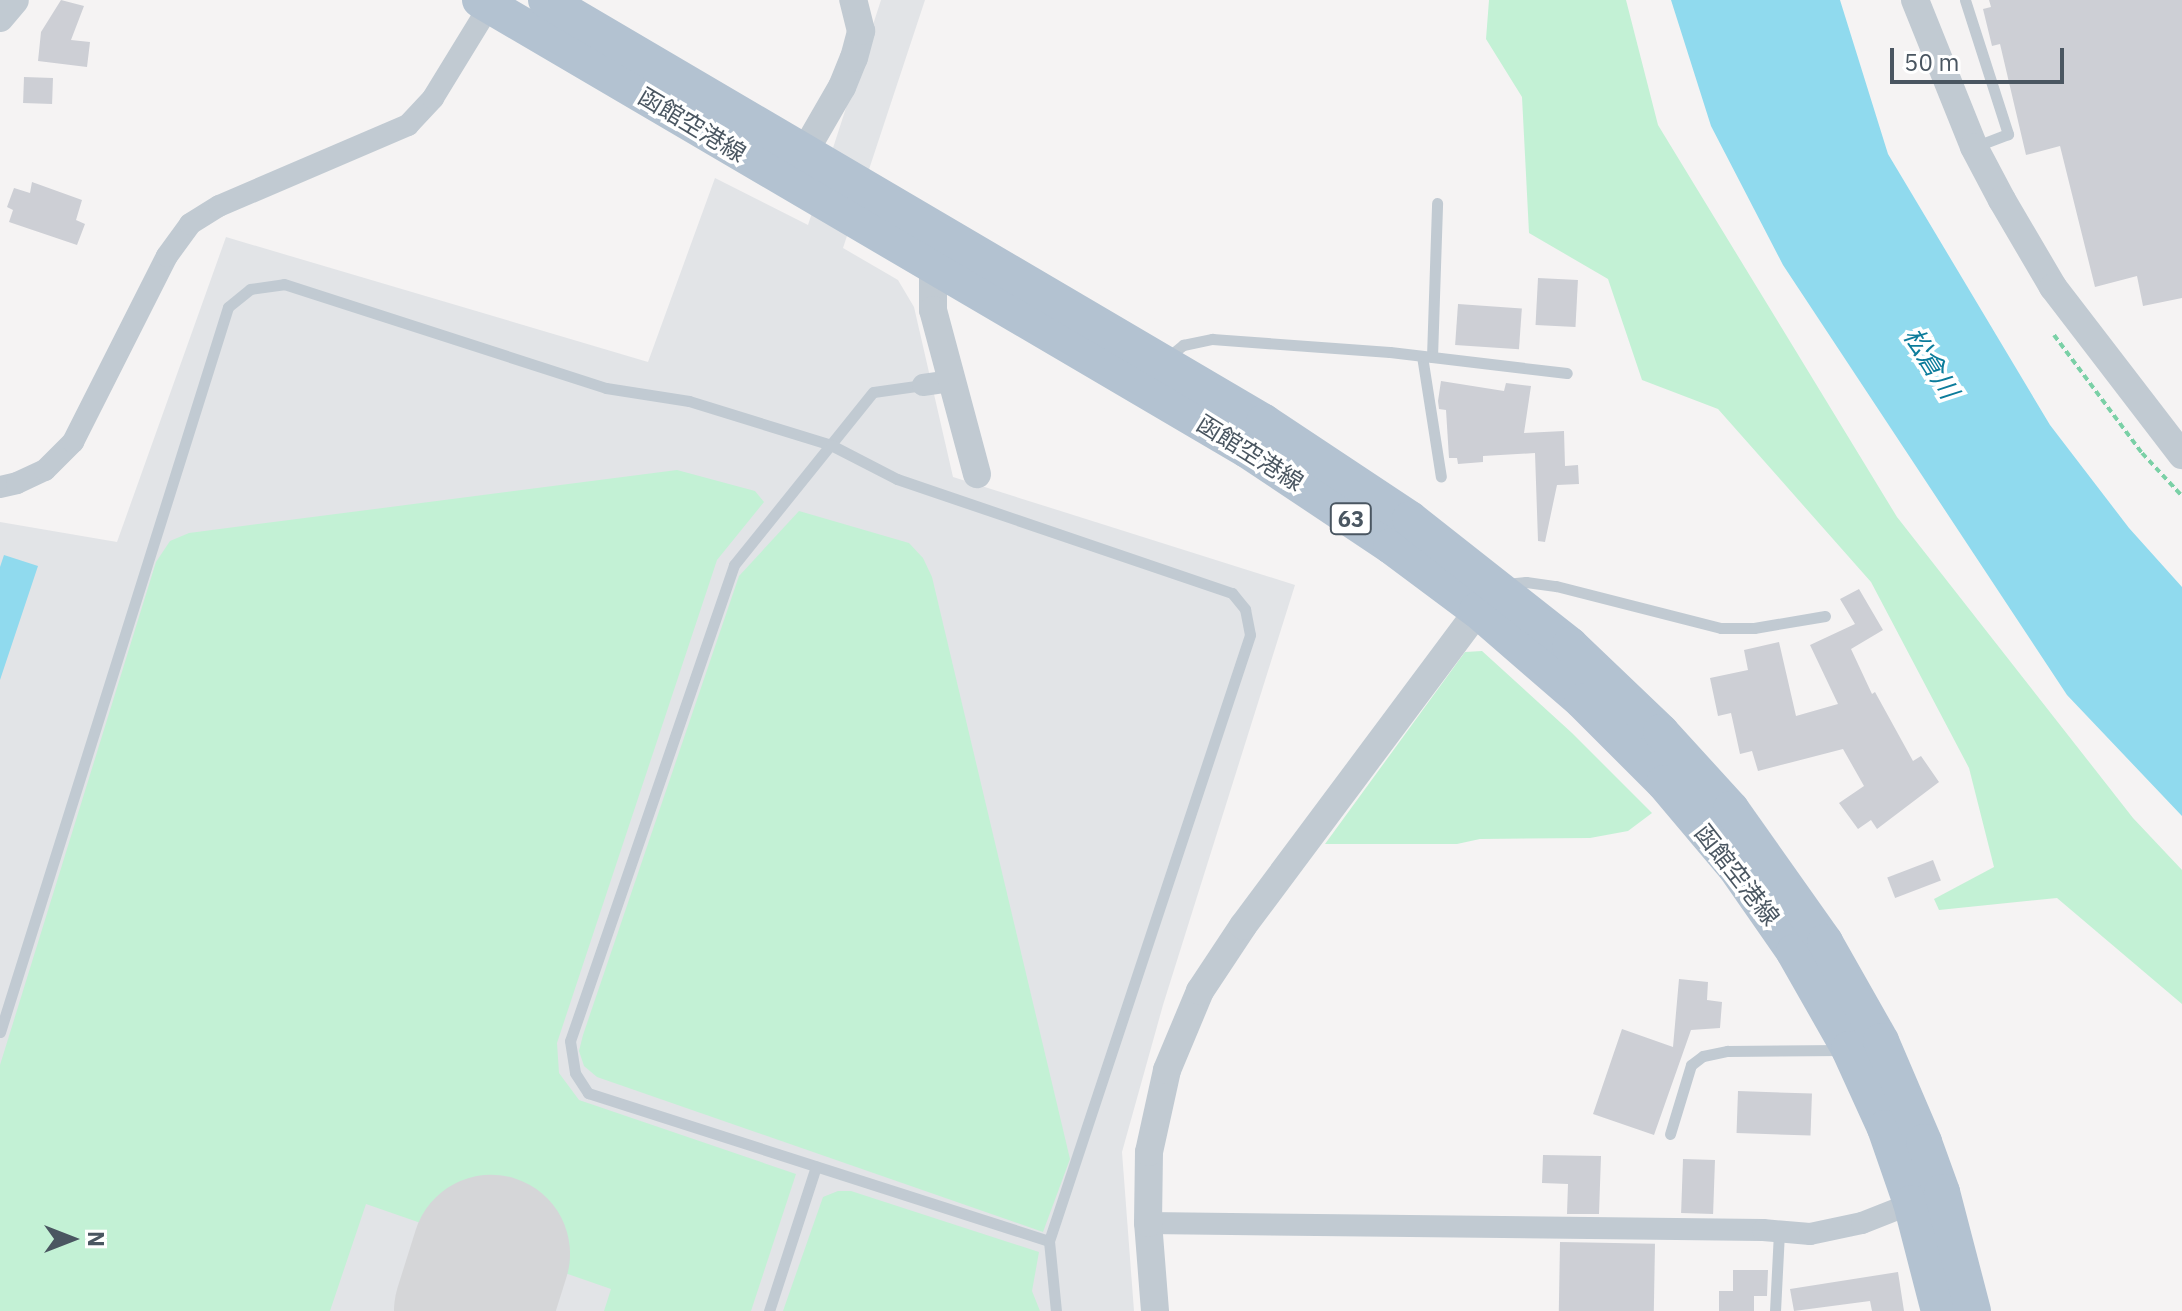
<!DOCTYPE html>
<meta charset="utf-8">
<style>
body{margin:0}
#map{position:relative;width:2182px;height:1311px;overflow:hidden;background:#f5f3f3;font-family:"IBM Plex Sans","Noto Sans JP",sans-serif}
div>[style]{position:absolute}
.airport>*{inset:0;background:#e2e4e7}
.green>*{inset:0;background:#c3f1d5}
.water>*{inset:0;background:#90daee}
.runway>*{height:158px;margin:-79px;padding:0 79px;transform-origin:79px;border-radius:79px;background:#d5d6d8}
.building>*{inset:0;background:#cdcfd5;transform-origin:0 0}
.path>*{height:4px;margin-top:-2px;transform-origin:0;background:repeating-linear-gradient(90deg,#7ad0a6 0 6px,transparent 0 10px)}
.service>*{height:11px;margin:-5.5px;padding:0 5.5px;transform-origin:5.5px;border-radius:5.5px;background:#c1cad2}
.minor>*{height:22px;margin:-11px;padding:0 11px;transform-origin:11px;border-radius:11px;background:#c1cad2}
.tertiary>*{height:28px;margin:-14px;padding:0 14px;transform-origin:14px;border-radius:14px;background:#c1cad2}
.primary>*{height:36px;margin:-18px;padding:0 18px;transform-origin:18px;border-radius:18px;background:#b3c2d1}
span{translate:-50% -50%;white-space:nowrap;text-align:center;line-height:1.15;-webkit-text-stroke:7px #fff;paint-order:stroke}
.shield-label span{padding:2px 6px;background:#fff;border:2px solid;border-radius:6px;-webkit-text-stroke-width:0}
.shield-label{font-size:22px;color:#4a5661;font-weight:700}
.street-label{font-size:24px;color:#4a5661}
.water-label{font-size:26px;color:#0c7c9b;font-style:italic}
.north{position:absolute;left:32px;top:1199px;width:80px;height:80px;-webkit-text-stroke:6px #fff;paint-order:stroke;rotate:90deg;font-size:22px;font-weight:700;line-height:32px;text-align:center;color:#4a5661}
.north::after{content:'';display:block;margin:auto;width:28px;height:36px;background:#4a5661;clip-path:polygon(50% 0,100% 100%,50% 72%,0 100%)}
.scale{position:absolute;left:1890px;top:48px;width:174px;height:36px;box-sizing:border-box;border:4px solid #4a5661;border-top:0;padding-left:10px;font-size:24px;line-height:28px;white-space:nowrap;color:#4a5661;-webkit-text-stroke:6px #fff;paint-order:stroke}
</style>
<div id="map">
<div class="airport">
<i style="clip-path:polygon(881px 0,925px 0,843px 248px,898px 280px,914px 307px,953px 477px,1295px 585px,1163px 1005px,1122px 1152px,1134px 1311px,0 1311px,0 522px,117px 542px,226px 237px,648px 362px,715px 178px,808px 225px)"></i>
</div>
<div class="green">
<i style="clip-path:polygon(1489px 0,1626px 0,1658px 125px,1897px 517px,2133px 818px,2182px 870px,2182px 1004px,2057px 898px,1939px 910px,1934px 899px,1994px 867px,1969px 768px,1871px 582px,1718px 409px,1642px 380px,1608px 279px,1529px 233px,1522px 97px,1486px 39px)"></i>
<i style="clip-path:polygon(677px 470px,755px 491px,764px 502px,717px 560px,557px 1043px,559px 1073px,579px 1100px,796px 1174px,751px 1311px,604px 1311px,611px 1289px,366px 1204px,330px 1311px,0 1311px,0 1065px,156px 562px,170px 541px,189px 533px)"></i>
<i style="clip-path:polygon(799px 511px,909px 543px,923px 558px,932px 577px,1070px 1159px,1043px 1232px,597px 1077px,584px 1066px,579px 1051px,583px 1035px,739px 576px)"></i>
<i style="clip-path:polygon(1482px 651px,1572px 733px,1652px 813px,1628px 831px,1590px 838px,1480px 839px,1457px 844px,1325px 844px,1465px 652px)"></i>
<i style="clip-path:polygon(838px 1191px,851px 1191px,1039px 1252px,1032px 1291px,1040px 1311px,783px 1311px,823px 1197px)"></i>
</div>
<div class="water">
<i style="clip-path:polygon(1671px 0,1840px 0,1888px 154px,2050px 425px,2129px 528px,2182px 587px,2182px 816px,2067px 695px,1783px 265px,1711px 126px)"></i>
<i style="clip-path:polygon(4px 555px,38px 566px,0 680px,0 567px)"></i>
</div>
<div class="runway">
<i style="left:473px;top:1311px;width:60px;rotate:-72.5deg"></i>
</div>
<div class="building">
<i style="clip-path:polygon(61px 0,84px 6px,71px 40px,90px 42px,87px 67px,38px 61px,41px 32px)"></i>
<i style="clip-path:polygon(1989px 0,2182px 0,2182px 298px,2143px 306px,2137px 276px,2095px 287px,2060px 146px,2026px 155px,2000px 44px,1992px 46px,1983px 9px,1991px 7px)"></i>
<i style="left:24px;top:77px;width:29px;height:26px;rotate:2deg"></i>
<i style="clip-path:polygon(32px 182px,82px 200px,76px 220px,85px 224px,77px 245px,9px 222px,13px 210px,7px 207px,14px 188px,30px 193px)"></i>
<i style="left:1538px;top:278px;width:40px;height:47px;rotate:3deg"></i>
<i style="left:1458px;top:304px;width:64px;height:41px;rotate:4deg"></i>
<i style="clip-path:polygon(1441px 381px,1504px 391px,1506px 383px,1531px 386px,1524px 433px,1564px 431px,1565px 466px,1578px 465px,1579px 484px,1557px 485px,1545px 542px,1538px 541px,1535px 453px,1483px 456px,1483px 462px,1458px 464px,1457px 458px,1449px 458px,1446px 410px,1439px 409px,1438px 401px)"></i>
<i style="clip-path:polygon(1859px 589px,1883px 630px,1851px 649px,1872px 694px,1875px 692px,1913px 761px,1921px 756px,1939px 782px,1877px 829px,1871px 820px,1858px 829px,1839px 803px,1864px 786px,1843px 749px,1758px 771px,1752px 751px,1740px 754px,1731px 713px,1718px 716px,1710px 678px,1748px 670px,1744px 650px,1779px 642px,1796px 716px,1838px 704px,1810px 645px,1855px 624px,1840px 599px)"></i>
<i style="left:1933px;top:860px;width:22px;height:49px;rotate:69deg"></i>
<i style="clip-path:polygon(1679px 979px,1708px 982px,1707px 1000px,1722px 1002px,1720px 1028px,1691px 1030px,1654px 1135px,1593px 1114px,1622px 1029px,1673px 1047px)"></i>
<i style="left:1738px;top:1091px;width:74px;height:42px;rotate:2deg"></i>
<i style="clip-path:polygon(1543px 1155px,1601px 1156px,1599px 1214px,1567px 1214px,1568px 1184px,1542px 1183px)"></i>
<i style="left:1683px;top:1159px;width:32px;height:54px;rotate:2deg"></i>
<i style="left:1560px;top:1242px;width:95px;height:69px;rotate:1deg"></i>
<i style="clip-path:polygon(1733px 1270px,1768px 1270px,1767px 1296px,1754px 1296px,1754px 1311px,1719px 1311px,1719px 1291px,1733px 1291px)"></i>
<i style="clip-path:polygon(1898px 1272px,1904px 1311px,1872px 1311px,1870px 1301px,1794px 1311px,1790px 1289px)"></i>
</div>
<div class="path">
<i style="left:2054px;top:335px;width:147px;rotate:53.3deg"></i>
<i style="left:2142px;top:453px;width:59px;rotate:47.1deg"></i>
</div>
<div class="service">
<i style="left:1965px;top:0;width:141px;rotate:72.2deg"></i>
<i style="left:2008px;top:134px;width:34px;rotate:159deg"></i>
<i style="left:1422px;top:356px;width:122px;rotate:81.1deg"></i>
<i style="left:1432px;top:357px;width:154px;rotate:-88.1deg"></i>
<i style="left:1167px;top:358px;width:21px;rotate:-39deg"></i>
<i style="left:1183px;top:345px;width:30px;rotate:-12deg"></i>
<i style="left:1212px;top:339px;width:178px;rotate:4.2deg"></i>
<i style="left:1390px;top:352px;width:178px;rotate:6.8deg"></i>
<i style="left:923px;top:385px;width:50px;rotate:172deg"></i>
<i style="left:873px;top:392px;width:222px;rotate:128.8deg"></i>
<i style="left:734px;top:565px;width:503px;rotate:109.01deg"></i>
<i style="left:570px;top:1041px;width:32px;rotate:81deg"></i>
<i style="left:575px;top:1073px;width:24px;rotate:57deg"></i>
<i style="left:588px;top:1093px;width:484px;rotate:17.8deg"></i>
<i style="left:1049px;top:1241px;width:70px;rotate:84.3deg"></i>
<i style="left:1506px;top:584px;width:20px;rotate:-6deg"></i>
<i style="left:1526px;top:582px;width:30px;rotate:8deg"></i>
<i style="left:1556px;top:586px;width:170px;rotate:14.3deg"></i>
<i style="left:1721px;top:628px;width:33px"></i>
<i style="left:1754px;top:628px;width:72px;rotate:-9.6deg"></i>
<i style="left:0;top:1032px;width:760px;rotate:-72.54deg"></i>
<i style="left:228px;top:307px;width:28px;rotate:-39deg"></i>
<i style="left:250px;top:289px;width:34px;rotate:-8deg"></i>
<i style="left:284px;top:284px;width:338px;rotate:17.9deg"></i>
<i style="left:606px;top:388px;width:84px;rotate:8.9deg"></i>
<i style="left:689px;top:401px;width:149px;rotate:17.2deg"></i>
<i style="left:831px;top:445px;width:74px;rotate:27.3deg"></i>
<i style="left:897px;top:479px;width:354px;rotate:18.8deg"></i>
<i style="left:1232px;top:593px;width:21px;rotate:51deg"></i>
<i style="left:1245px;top:609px;width:26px;rotate:79deg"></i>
<i style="left:1250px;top:635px;width:638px;rotate:108.35deg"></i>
<i style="left:1670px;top:1134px;width:72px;rotate:-73.1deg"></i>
<i style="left:1691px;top:1065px;width:15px;rotate:-37deg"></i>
<i style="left:1703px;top:1056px;width:25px;rotate:-12deg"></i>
<i style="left:1727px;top:1051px;width:115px;rotate:-0.5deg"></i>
<i style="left:769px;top:1311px;width:152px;rotate:-72deg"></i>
<i style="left:1775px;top:1311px;width:80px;rotate:-87.1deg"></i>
</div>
<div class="minor">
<i style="left:923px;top:385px;width:29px;rotate:-8deg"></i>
<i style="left:0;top:487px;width:17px;rotate:-13deg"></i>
<i style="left:17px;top:483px;width:31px;rotate:-25deg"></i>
<i style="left:45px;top:470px;width:40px;rotate:-45deg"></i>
<i style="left:73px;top:442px;width:208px;rotate:-63.2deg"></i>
<i style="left:167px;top:256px;width:39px;rotate:-54deg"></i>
<i style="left:190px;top:224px;width:34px;rotate:-32deg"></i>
<i style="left:219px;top:206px;width:206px;rotate:-23.2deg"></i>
<i style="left:408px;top:125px;width:37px;rotate:-47deg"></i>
<i style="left:433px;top:98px;width:109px;rotate:-58.5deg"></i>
<i style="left:1148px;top:1223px;width:615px;rotate:0.65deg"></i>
<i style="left:1763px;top:1230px;width:47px;rotate:4.9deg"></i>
<i style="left:1810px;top:1234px;width:53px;rotate:-11.9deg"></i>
<i style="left:1862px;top:1223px;width:62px;rotate:-21.6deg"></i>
</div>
<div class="tertiary">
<i style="left:1915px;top:0;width:158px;rotate:68.1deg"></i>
<i style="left:1974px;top:147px;width:60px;rotate:62.2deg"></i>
<i style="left:2002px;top:200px;width:101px;rotate:59.6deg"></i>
<i style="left:2053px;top:287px;width:212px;rotate:52.5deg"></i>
<i style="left:0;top:18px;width:23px;rotate:-50deg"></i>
<i style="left:794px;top:170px;width:96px;rotate:-60deg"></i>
<i style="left:842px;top:87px;width:31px;rotate:-68deg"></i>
<i style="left:854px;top:58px;width:28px;rotate:-75deg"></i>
<i style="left:861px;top:31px;width:32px;rotate:-104deg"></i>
<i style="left:939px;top:249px;width:17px;rotate:111deg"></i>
<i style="left:933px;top:265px;width:45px;rotate:90deg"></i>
<i style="left:933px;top:310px;width:170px;rotate:75deg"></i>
<i style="left:1155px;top:1311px;width:88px;rotate:-94.5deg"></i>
<i style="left:1148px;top:1223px;width:71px;rotate:-89.2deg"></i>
<i style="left:1149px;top:1152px;width:84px;rotate:-77.6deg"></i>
<i style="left:1167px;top:1070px;width:86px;rotate:-67.3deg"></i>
<i style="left:1200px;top:991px;width:78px;rotate:-56.5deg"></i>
<i style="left:1243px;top:926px;width:413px;rotate:-53.3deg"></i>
</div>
<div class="primary">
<i style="left:480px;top:0;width:889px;rotate:30.4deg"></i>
<i style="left:1247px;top:450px;width:173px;rotate:33.7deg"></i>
<i style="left:1391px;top:546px;width:107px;rotate:36.7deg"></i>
<i style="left:1477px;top:610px;width:139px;rotate:40.9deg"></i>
<i style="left:1582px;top:701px;width:116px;rotate:45deg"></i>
<i style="left:1664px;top:783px;width:110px;rotate:49.8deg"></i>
<i style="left:1735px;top:867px;width:103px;rotate:55.2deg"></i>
<i style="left:1794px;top:952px;width:112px;rotate:60.4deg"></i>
<i style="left:1849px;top:1049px;width:87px;rotate:65.5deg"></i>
<i style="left:1885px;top:1128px;width:79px;rotate:70.9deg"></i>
<i style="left:1911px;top:1203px;width:112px;rotate:75.5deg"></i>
<i style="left:546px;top:0;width:833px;rotate:30.44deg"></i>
<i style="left:1264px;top:422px;width:175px;rotate:33.6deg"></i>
<i style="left:1410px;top:519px;width:204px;rotate:38.2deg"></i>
<i style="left:1570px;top:645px;width:126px;rotate:43.7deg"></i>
<i style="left:1661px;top:732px;width:104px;rotate:47.7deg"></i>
<i style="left:1731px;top:809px;width:163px;rotate:54.7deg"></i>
<i style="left:1825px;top:942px;width:114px;rotate:60.5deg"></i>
<i style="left:1881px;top:1041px;width:110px;rotate:66.9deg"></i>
<i style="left:1924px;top:1142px;width:53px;rotate:70.2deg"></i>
<i style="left:1942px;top:1192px;width:123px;rotate:75.4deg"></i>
</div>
<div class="shield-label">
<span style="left:1351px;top:519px">63</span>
</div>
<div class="street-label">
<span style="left:692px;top:125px;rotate:31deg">函館空港線</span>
<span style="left:1250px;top:453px;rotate:32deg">函館空港線</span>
<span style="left:1737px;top:875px;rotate:52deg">函館空港線</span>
</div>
<div class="water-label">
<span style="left:1931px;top:363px;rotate:58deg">松倉川</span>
</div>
<div class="north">N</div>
<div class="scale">50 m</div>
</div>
